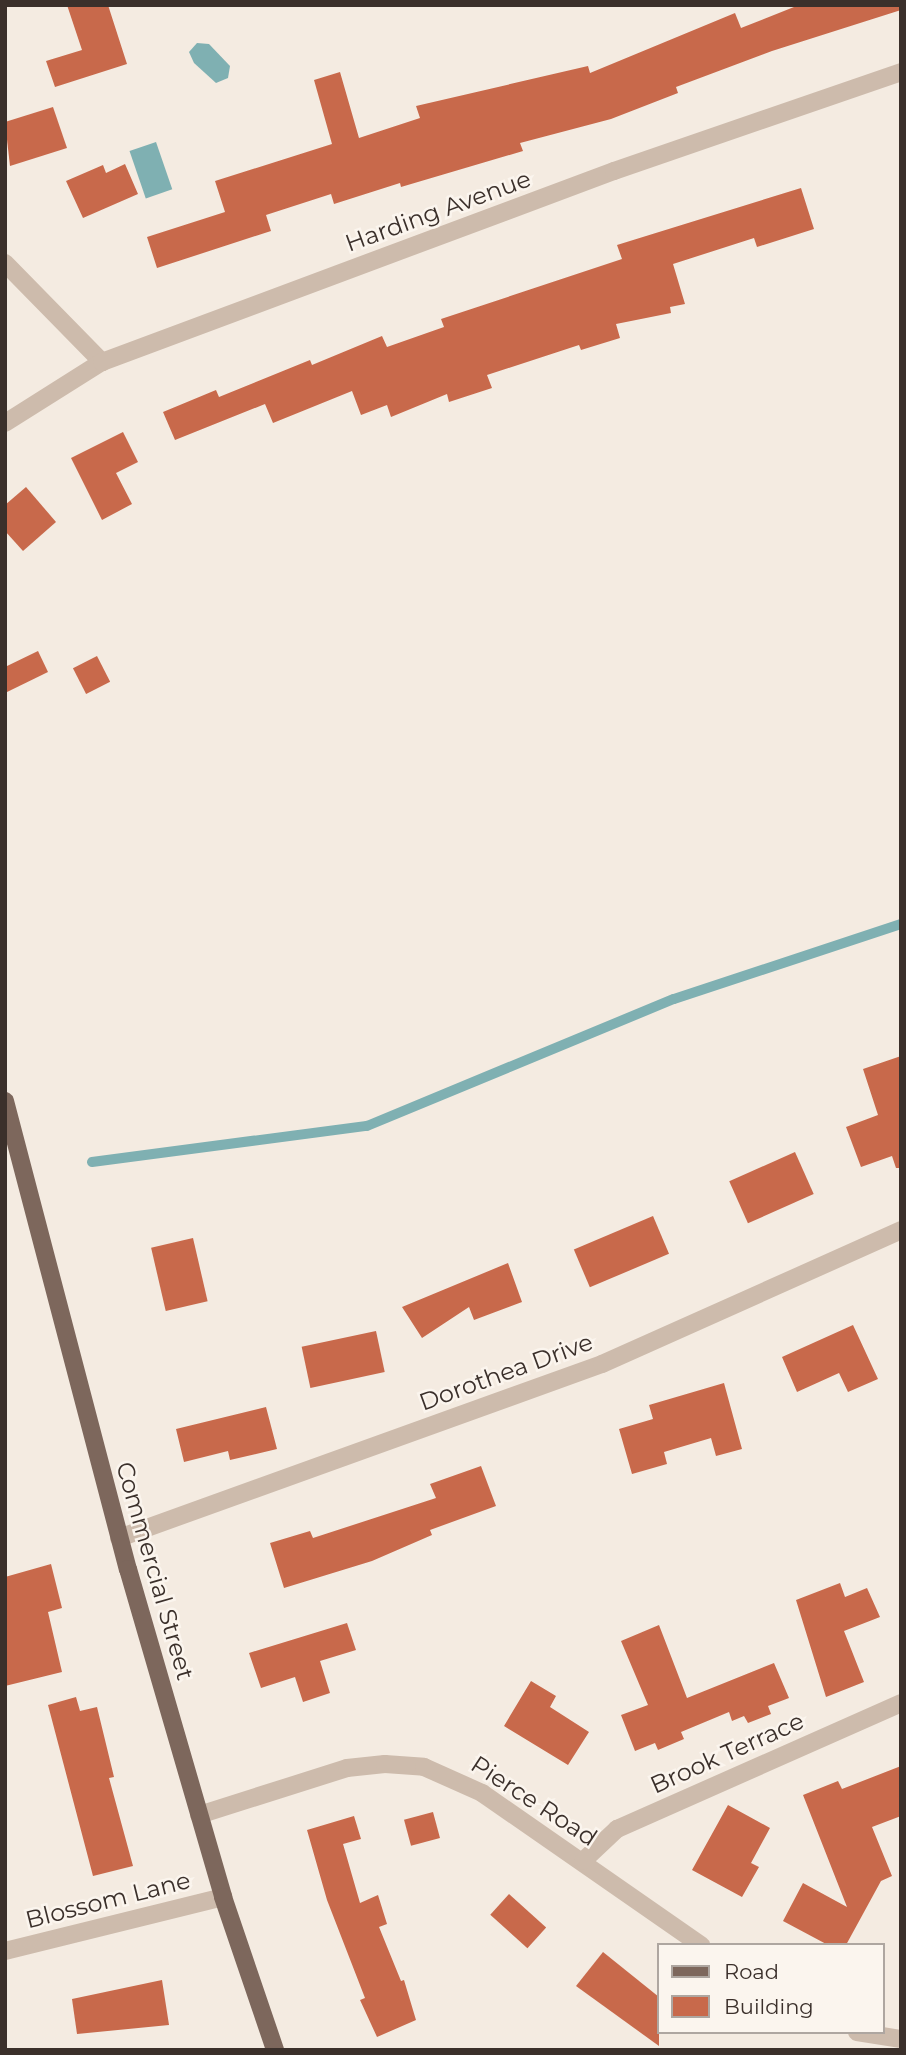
<!DOCTYPE html>
<style>
body{margin:0}
#map{position:relative;width:906px;height:2055px;overflow:hidden;background:#f4ebe1;font-family:Montserrat,sans-serif}
div>[style]{position:absolute}
.water>*{inset:0;background:#7fb0b2;transform-origin:0 0}
.stream>*{height:10px;margin:-5px;padding:0 5px;transform-origin:5px;border-radius:5px;background:#7fb0b2}
.building>*{inset:0;background:#c8694b;transform-origin:0 0}
.minor>*{height:18px;margin:-9px;padding:0 9px;transform-origin:9px;border-radius:9px;background:#cdbbac}
.major>*{height:18px;margin:-9px;padding:0 9px;transform-origin:9px;border-radius:9px;background:#7d675c}
span{translate:-50% -50%;white-space:nowrap;text-align:center;line-height:1.15;-webkit-text-stroke:5px #fbf5ee;paint-order:stroke}
.street-label{font-size:24px;color:#3b302b}
.frame{position:absolute;inset:0;border:7px solid #3b302b;pointer-events:none}
.legend{position:absolute;left:657px;top:1943px;width:228px;height:91px;box-sizing:border-box;background:#fbf5ee;border:2px solid #aea6a0;margin:0;padding:9px 12px;list-style:none;font-size:21px;color:#3b302b}
.legend li{display:flex;align-items:center;gap:14px;height:35px}
.legend b{width:35px;border:2px solid #aea6a0}
</style>
<div id="map">
<div class="water">
<i style="clip-path:polygon(197px 43px,209px 44px,230px 66px,228px 78px,216px 83px,194px 63px,189px 52px)"></i>
<i style="left:156px;top:142px;width:50px;height:28px;rotate:71deg"></i>
</div>
<div class="stream">
<i style="left:92px;top:1162px;width:277px;rotate:-7.5deg"></i>
<i style="left:367px;top:1126px;width:332px;rotate:-22.5deg"></i>
<i style="left:674px;top:999px;width:239px;rotate:-18.3deg"></i>
</div>
<div class="building">
<i style="clip-path:polygon(67px 5px,108px 5px,127px 64px,55px 87px,46px 61px,82px 50px)"></i>
<i style="clip-path:polygon(799px 5px,901px 5px,901px 10px,772px 51px,676px 87px,678px 93px,611px 119px,520px 143px,523px 151px,401px 187px,400px 183px,334px 204px,331px 194px,266px 215px,271px 231px,157px 268px,147px 237px,225px 212px,215px 181px,332px 144px,314px 80px,340px 72px,359px 138px,420px 118px,416px 106px,588px 66px,590px 73px,735px 13px,741px 28px)"></i>
<i style="clip-path:polygon(53px 107px,67px 148px,10px 166px,5px 122px)"></i>
<i style="clip-path:polygon(125px 164px,138px 194px,83px 218px,66px 181px,103px 165px,106px 173px)"></i>
<i style="clip-path:polygon(801px 188px,814px 229px,757px 247px,754px 238px,673px 264px,685px 304px,670px 307px,671px 313px,616px 324px,620px 338px,581px 350px,579px 345px,487px 375px,492px 388px,449px 402px,447px 394px,391px 417px,387px 405px,361px 415px,352px 391px,273px 423px,265px 404px,175px 440px,163px 412px,216px 390px,219px 397px,310px 360px,312px 365px,382px 336px,387px 347px,444px 327px,441px 319px,622px 259px,617px 245px)"></i>
<i style="clip-path:polygon(123px 432px,138px 462px,116px 473px,132px 504px,102px 520px,71px 458px)"></i>
<i style="clip-path:polygon(26px 487px,56px 522px,23px 551px,5px 531px,5px 505px)"></i>
<i style="clip-path:polygon(38px 651px,48px 672px,5px 693px,5px 667px)"></i>
<i style="left:97px;top:656px;width:29px;height:27px;rotate:63deg"></i>
<i style="clip-path:polygon(901px 1056px,901px 1168px,896px 1168px,892px 1156px,861px 1167px,846px 1127px,878px 1115px,863px 1069px)"></i>
<i style="left:795px;top:1152px;width:46px;height:72px;rotate:66deg"></i>
<i style="left:653px;top:1216px;width:41px;height:86px;rotate:67deg"></i>
<i style="left:193px;top:1238px;width:65px;height:43px;rotate:77deg"></i>
<i style="clip-path:polygon(508px 1263px,522px 1302px,474px 1320px,469px 1307px,422px 1338px,402px 1307px)"></i>
<i style="clip-path:polygon(853px 1325px,878px 1379px,848px 1392px,839px 1373px,797px 1392px,782px 1357px)"></i>
<i style="left:376px;top:1331px;width:42px;height:76px;rotate:78deg"></i>
<i style="clip-path:polygon(724px 1383px,742px 1449px,716px 1456px,711px 1438px,664px 1452px,667px 1464px,632px 1474px,619px 1429px,653px 1419px,649px 1405px)"></i>
<i style="clip-path:polygon(266px 1407px,277px 1449px,230px 1460px,228px 1451px,184px 1462px,176px 1429px)"></i>
<i style="clip-path:polygon(481px 1466px,496px 1506px,430px 1530px,432px 1535px,372px 1561px,284px 1588px,270px 1543px,310px 1531px,313px 1538px,436px 1498px,430px 1484px)"></i>
<i style="clip-path:polygon(51px 1564px,62px 1608px,48px 1612px,62px 1672px,5px 1686px,5px 1577px)"></i>
<i style="clip-path:polygon(840px 1583px,845px 1597px,867px 1588px,880px 1617px,844px 1631px,864px 1682px,826px 1697px,796px 1600px)"></i>
<i style="clip-path:polygon(347px 1623px,356px 1650px,320px 1661px,330px 1693px,303px 1702px,295px 1677px,261px 1688px,249px 1653px)"></i>
<i style="clip-path:polygon(659px 1625px,687px 1698px,774px 1663px,789px 1698px,768px 1706px,771px 1714px,748px 1723px,744px 1716px,732px 1721px,729px 1712px,681px 1732px,684px 1739px,658px 1750px,655px 1743px,635px 1751px,621px 1715px,648px 1705px,621px 1641px)"></i>
<i style="clip-path:polygon(531px 1681px,556px 1696px,550px 1707px,589px 1732px,568px 1765px,504px 1726px)"></i>
<i style="clip-path:polygon(76px 1697px,80px 1711px,97px 1707px,114px 1777px,109px 1778px,133px 1866px,93px 1876px,48px 1705px)"></i>
<i style="clip-path:polygon(901px 1766px,901px 1816px,872px 1827px,892px 1876px,881px 1881px,846px 1945px,828px 1945px,783px 1921px,803px 1883px,847px 1907px,803px 1795px,838px 1781px,842px 1789px)"></i>
<i style="clip-path:polygon(728px 1805px,770px 1828px,751px 1863px,759px 1867px,742px 1897px,692px 1870px)"></i>
<i style="left:433px;top:1812px;width:27px;height:30px;rotate:75deg"></i>
<i style="clip-path:polygon(354px 1816px,361px 1839px,343px 1844px,360px 1903px,378px 1895px,387px 1924px,379px 1927px,401px 1981px,404px 1980px,416px 2020px,377px 2037px,360px 2000px,365px 1998px,327px 1900px,307px 1830px)"></i>
<i style="left:509px;top:1894px;width:50px;height:28px;rotate:42deg"></i>
<i style="clip-path:polygon(603px 1952px,659px 1997px,659px 2046px,576px 1986px)"></i>
<i style="clip-path:polygon(162px 1980px,169px 2025px,77px 2034px,72px 1999px)"></i>
</div>
<div class="minor">
<i style="left:5px;top:263px;width:139px;rotate:45.6deg"></i>
<i style="left:5px;top:423px;width:115px;rotate:-32.2deg"></i>
<i style="left:102px;top:362px;width:546px;rotate:-20.46deg"></i>
<i style="left:614px;top:171px;width:304px;rotate:-19deg"></i>
<i style="left:119px;top:1538px;width:513px;rotate:-19.81deg"></i>
<i style="left:602px;top:1364px;width:328px;rotate:-24.1deg"></i>
<i style="left:199px;top:1815px;width:155px;rotate:-17.6deg"></i>
<i style="left:347px;top:1768px;width:38px;rotate:-6deg"></i>
<i style="left:385px;top:1764px;width:39px;rotate:4deg"></i>
<i style="left:424px;top:1767px;width:64px;rotate:24.1deg"></i>
<i style="left:482px;top:1793px;width:267px;rotate:34.8deg"></i>
<i style="left:583px;top:1861px;width:47px;rotate:-43.3deg"></i>
<i style="left:617px;top:1829px;width:311px;rotate:-23.9deg"></i>
<i style="left:5px;top:1951px;width:225px;rotate:-13.9deg"></i>
<i style="left:857px;top:2032px;width:45px;rotate:9deg"></i>
</div>
<div class="major">
<i style="left:5px;top:1101px;width:484px;rotate:75.3deg"></i>
<i style="left:128px;top:1569px;width:341px;rotate:73.8deg"></i>
<i style="left:223px;top:1897px;width:162px;rotate:71.2deg"></i>
</div>
<div class="street-label">
<span style="left:438px;top:211px;rotate:-20deg">Harding Avenue</span>
<span style="left:506px;top:1372px;rotate:-20deg">Dorothea Drive</span>
<span style="left:155px;top:1571px;rotate:74deg">Commercial Street</span>
<span style="left:727px;top:1753px;rotate:-24deg">Brook Terrace</span>
<span style="left:534px;top:1801px;rotate:33deg">Pierce Road</span>
<span style="left:108px;top:1900px;rotate:-14deg">Blossom Lane</span>
</div>
<div class="frame"></div>
<ul class="legend">
<li><b style="height:9px;background:#7d675c"></b>Road</li>
<li><b style="height:19px;background:#c8694b"></b>Building</li>
</ul>
</div>
